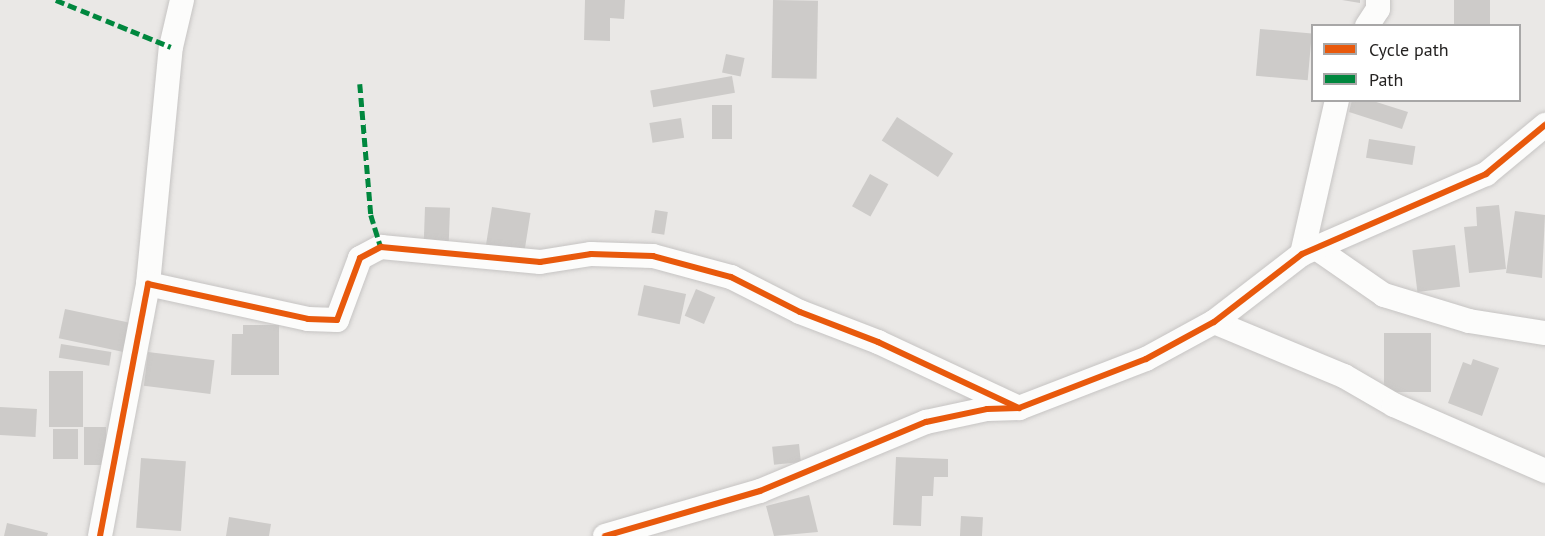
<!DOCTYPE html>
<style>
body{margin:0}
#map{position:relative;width:1545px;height:536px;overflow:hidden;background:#eae8e6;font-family:"PT Sans",sans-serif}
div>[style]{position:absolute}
.building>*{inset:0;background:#cdcbc9;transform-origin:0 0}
.roads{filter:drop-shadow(0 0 2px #c6c4c3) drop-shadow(0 0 2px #c6c4c3)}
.minor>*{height:24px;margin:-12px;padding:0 12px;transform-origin:12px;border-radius:12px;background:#fcfcfb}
.quiet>*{height:4.5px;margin-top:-2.25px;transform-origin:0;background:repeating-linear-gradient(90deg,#00873e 0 9px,transparent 0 13.5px)}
.cycleway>*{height:6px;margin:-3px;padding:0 3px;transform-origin:3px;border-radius:3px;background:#e8590c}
span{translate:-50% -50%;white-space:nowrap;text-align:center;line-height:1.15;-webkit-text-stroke:4.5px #fff;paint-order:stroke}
.legend{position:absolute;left:1311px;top:24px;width:210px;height:78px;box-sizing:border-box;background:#fff;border:2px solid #a8a7a7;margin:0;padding:8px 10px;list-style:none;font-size:18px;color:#252322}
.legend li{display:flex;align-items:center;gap:12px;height:30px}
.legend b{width:30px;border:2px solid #a8a7a7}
</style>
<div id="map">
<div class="building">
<i style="clip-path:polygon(585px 0,625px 0,624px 19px,610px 18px,610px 41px,584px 40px)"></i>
<i style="left:773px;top:0;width:45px;height:78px;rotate:1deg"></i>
<i style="clip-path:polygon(1342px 0,1360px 0,1360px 3px)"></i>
<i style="left:1454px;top:0;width:36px;height:26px"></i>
<i style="left:1260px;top:29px;width:52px;height:47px;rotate:5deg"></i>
<i style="left:726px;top:54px;width:19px;height:19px;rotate:12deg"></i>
<i style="left:732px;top:76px;width:17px;height:83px;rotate:80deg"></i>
<i style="clip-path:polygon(1352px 100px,1370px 100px,1408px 112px,1402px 129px,1349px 112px)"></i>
<i style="left:712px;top:105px;width:20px;height:34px"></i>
<i style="left:897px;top:117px;width:67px;height:28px;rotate:33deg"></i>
<i style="left:681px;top:118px;width:20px;height:32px;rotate:81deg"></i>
<i style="left:1369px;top:139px;width:47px;height:19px;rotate:9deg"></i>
<i style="left:870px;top:174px;width:21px;height:37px;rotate:29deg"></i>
<i style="clip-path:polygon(1499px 205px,1506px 269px,1469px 273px,1464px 227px,1477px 226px,1476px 207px)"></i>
<i style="left:425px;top:207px;width:25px;height:40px;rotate:2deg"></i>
<i style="left:492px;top:207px;width:39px;height:40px;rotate:9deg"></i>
<i style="left:655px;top:210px;width:13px;height:23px;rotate:9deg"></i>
<i style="clip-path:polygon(1515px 211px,1545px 215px,1542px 278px,1506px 273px)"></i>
<i style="left:1455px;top:245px;width:42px;height:43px;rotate:83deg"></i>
<i style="left:644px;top:285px;width:43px;height:31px;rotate:12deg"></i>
<i style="left:696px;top:289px;width:21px;height:29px;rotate:23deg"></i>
<i style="left:65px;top:309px;width:71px;height:30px;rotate:12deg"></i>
<i style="clip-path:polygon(243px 325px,279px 325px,279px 375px,231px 375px,232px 334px,243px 334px)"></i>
<i style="left:1384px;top:333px;width:47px;height:59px"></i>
<i style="left:61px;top:344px;width:51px;height:14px;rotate:9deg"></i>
<i style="left:148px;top:352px;width:67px;height:34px;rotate:7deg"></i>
<i style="clip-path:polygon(1473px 359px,1499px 368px,1482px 416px,1448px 403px,1463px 362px,1471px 365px)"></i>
<i style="left:49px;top:371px;width:34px;height:56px"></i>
<i style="left:0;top:407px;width:37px;height:28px;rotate:3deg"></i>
<i style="left:84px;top:427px;width:22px;height:38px"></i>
<i style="left:53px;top:429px;width:25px;height:30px"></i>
<i style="left:799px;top:444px;width:18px;height:27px;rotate:84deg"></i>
<i style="clip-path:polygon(896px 457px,948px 459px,948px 477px,934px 477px,933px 496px,922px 496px,921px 526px,893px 525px)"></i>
<i style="left:141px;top:458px;width:45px;height:70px;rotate:4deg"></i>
<i style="clip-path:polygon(809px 495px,818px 532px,774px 536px,766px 506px)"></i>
<i style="left:961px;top:516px;width:22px;height:20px;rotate:3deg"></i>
<i style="clip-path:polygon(229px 517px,271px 524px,269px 536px,226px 536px)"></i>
<i style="clip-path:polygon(7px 523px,48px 533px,47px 536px,4px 536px)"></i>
</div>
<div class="roads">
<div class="minor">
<i style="left:1367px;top:26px;width:20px;rotate:-57deg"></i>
<i style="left:1378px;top:9px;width:9px;rotate:-90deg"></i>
<i style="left:1316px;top:248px;width:83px;rotate:34.7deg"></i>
<i style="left:1384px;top:295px;width:89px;rotate:17deg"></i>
<i style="left:1469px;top:321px;width:77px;rotate:9deg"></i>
<i style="left:1302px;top:254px;width:158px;rotate:-77.2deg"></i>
<i style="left:148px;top:284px;width:238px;rotate:-84.5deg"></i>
<i style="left:171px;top:47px;width:48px;rotate:-76.8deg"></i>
<i style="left:1214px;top:322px;width:141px;rotate:22.6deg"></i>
<i style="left:1344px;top:376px;width:58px;rotate:30.1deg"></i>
<i style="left:1394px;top:405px;width:165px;rotate:23.6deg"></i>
<i style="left:100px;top:536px;width:257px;rotate:-79.2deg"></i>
<i style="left:148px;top:284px;width:164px;rotate:12.3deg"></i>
<i style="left:308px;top:319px;width:29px;rotate:2deg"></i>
<i style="left:337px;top:320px;width:66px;rotate:-69.6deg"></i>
<i style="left:360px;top:258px;width:24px;rotate:-28deg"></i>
<i style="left:381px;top:247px;width:160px;rotate:5.4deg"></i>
<i style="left:540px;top:262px;width:52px;rotate:-8.9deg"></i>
<i style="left:591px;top:254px;width:62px;rotate:1.8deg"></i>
<i style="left:653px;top:256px;width:81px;rotate:15.1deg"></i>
<i style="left:731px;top:277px;width:77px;rotate:26.9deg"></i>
<i style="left:800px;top:312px;width:84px;rotate:21deg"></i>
<i style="left:878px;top:342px;width:156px;rotate:25.1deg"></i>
<i style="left:605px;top:536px;width:161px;rotate:-16.2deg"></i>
<i style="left:760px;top:491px;width:180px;rotate:-22.6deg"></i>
<i style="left:926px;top:422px;width:62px;rotate:-12deg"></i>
<i style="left:987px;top:409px;width:32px;rotate:-2deg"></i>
<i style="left:1019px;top:408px;width:136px;rotate:-21.1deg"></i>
<i style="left:1146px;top:359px;width:77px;rotate:-28.6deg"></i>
<i style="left:1214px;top:322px;width:111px;rotate:-37.7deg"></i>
<i style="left:1302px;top:254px;width:201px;rotate:-23.5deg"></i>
<i style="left:1486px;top:174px;width:77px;rotate:-39.7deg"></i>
</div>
</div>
<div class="quiet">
<i style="left:56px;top:0;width:124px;rotate:22.2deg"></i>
<i style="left:360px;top:84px;width:131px;rotate:85.2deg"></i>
<i style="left:371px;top:215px;width:34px;rotate:73deg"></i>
</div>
<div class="cycleway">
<i style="left:100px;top:536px;width:257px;rotate:-79.2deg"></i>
<i style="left:148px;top:284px;width:164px;rotate:12.3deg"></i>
<i style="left:308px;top:319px;width:29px;rotate:2deg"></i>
<i style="left:337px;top:320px;width:66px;rotate:-69.6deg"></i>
<i style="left:360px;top:258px;width:24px;rotate:-28deg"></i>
<i style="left:381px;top:247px;width:160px;rotate:5.4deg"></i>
<i style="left:540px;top:262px;width:52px;rotate:-8.9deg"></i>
<i style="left:591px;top:254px;width:62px;rotate:1.8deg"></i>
<i style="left:653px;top:256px;width:81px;rotate:15.1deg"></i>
<i style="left:731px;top:277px;width:77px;rotate:26.9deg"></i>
<i style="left:800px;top:312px;width:84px;rotate:21deg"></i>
<i style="left:878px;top:342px;width:156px;rotate:25.1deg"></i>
<i style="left:605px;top:536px;width:161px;rotate:-16.2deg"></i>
<i style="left:760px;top:491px;width:180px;rotate:-22.6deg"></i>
<i style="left:926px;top:422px;width:62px;rotate:-12deg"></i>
<i style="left:987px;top:409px;width:32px;rotate:-2deg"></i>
<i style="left:1019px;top:408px;width:136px;rotate:-21.1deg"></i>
<i style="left:1146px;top:359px;width:77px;rotate:-28.6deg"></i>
<i style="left:1214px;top:322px;width:111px;rotate:-37.7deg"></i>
<i style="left:1302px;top:254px;width:201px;rotate:-23.5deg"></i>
<i style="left:1486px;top:174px;width:77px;rotate:-39.7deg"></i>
</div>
<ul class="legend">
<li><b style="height:8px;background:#e8590c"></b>Cycle path</li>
<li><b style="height:8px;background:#00873e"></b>Path</li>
</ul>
</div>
